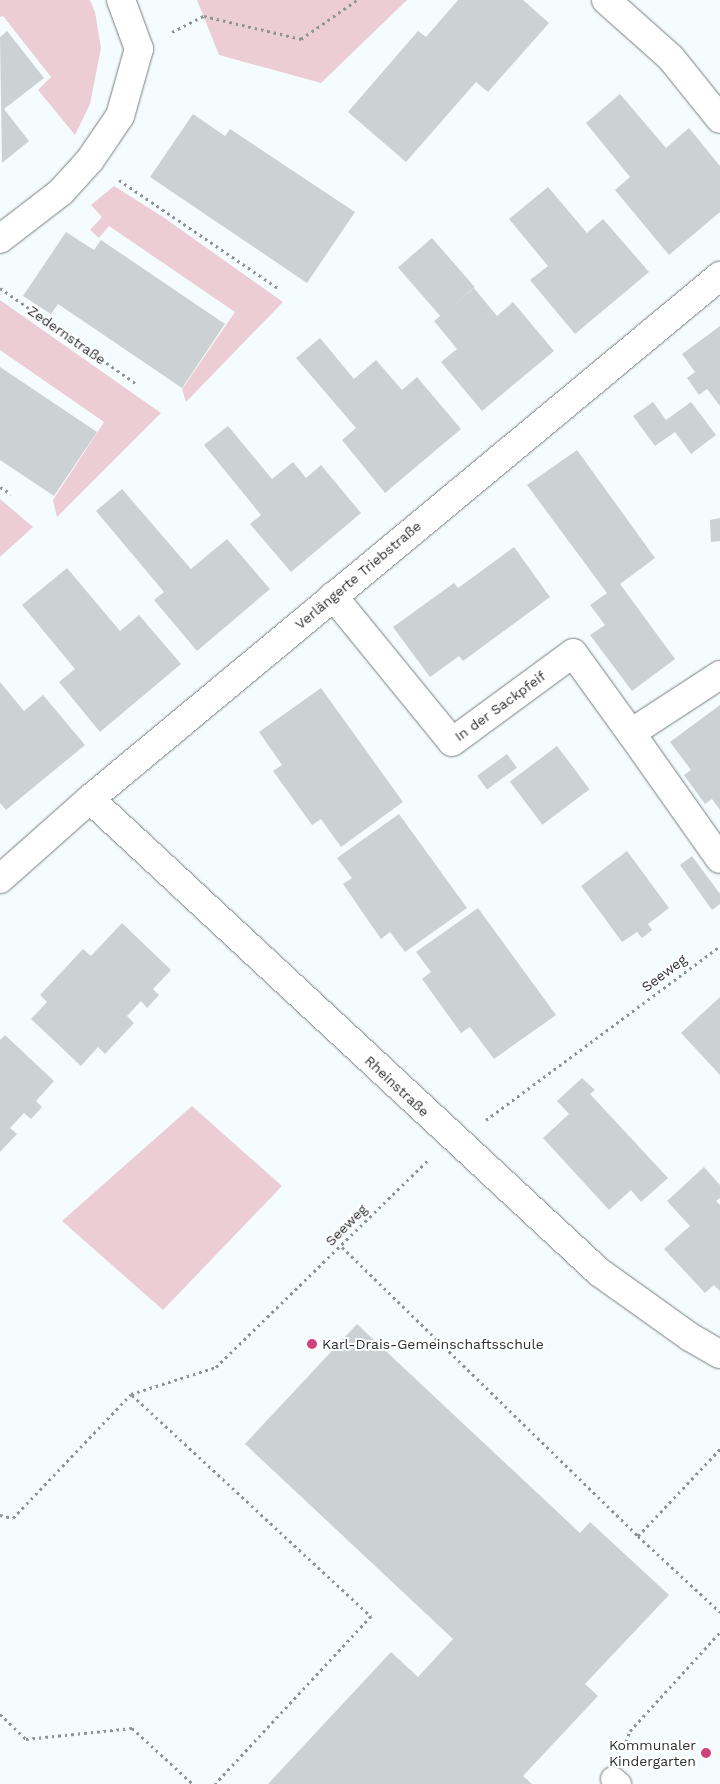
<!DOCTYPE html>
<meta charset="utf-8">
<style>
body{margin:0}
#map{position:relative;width:720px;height:1784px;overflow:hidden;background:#f5fcfd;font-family:"Work Sans",sans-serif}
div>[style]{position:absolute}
.green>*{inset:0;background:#eccdd6}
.building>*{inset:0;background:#ccd2d3;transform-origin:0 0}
.path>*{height:3px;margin-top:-1.5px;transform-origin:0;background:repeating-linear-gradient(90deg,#8f9394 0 2.5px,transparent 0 6.5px)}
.roads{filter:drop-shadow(0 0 1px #787e7f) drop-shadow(0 0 1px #787e7f)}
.service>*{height:24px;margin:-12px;padding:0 12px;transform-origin:12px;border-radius:12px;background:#fff}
.minor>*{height:28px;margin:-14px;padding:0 14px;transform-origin:14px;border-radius:14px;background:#fff}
.dots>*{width:14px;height:14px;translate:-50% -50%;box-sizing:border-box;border:2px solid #fff;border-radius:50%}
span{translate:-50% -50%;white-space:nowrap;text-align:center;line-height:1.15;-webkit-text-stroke:4px #fff;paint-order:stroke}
.street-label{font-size:14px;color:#2e3031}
.poi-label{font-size:14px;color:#2e3031}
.left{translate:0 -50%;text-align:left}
.right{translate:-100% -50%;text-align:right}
</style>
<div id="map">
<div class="green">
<i style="clip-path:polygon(0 0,90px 0,95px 12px,101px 48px,90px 104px,75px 135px,38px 90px,51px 77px,3px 16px,0 17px)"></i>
<i style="clip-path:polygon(197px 0,407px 0,321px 83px,219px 55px)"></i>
<i style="clip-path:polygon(114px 186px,163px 217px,283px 302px,186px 402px,182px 389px,235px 312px,109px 226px,99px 238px,90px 230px,102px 217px,91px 205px)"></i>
<i style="clip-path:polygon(0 300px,161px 413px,57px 517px,53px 500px,104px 422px,0 350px)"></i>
<i style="clip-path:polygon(0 499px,33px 527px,0 557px)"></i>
<i style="clip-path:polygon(192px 1106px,282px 1186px,163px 1310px,62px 1221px)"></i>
</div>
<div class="building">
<i style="clip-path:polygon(458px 0,523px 0,549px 23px,488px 92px,476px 82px,406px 162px,348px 112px,418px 31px,426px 37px)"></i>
<i style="clip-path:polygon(7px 31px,44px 78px,4px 109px,29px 141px,2px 163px,0 37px)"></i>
<i style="clip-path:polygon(620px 94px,666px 148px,689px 128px,720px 166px,720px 212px,669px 255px,615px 190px,630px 177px,586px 123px)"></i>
<i style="clip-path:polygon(193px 114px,225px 136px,230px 129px,355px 212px,307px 283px,150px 177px)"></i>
<i style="clip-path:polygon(548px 187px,587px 233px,603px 219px,649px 272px,575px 334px,530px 280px,548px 266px,509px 219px)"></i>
<i style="clip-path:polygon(66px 232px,94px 250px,101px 240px,225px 324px,182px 388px,58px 304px,51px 314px,23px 296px)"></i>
<i style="left:432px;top:238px;width:65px;height:45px;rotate:49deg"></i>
<i style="clip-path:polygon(474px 288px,497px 316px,513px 302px,554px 351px,482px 411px,441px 362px,457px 349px,434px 321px)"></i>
<i style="clip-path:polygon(720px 326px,720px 406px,707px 389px,699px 395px,687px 378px,695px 372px,682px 354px)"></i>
<i style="clip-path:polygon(320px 338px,354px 379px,376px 360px,402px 390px,417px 377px,461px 429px,385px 493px,342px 440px,356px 428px,296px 358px)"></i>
<i style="clip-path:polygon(0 367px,97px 432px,54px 496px,0 460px)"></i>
<i style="clip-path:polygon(653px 402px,666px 420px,691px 402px,716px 435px,691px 454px,675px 432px,655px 446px,633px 416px)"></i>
<i style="clip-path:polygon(228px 426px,272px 479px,293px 462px,306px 478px,321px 465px,361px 513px,291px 572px,250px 524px,261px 515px,204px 445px)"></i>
<i style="clip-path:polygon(577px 450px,655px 558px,620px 584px,675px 659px,632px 691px,590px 635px,605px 625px,590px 605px,607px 593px,527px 485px)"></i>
<i style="clip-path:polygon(122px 489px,191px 569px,227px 539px,270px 589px,197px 651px,154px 600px,164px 592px,96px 511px)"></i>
<i style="clip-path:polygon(720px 518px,720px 541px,711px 542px,710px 520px)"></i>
<i style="clip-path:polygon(514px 547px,550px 597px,463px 661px,459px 656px,430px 677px,393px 627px,454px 583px,458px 588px)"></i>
<i style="clip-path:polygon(67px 568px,120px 631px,139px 615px,181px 664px,100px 732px,59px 682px,75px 669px,22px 605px)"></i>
<i style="clip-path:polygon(0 682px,24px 711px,43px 695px,85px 745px,6px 810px,0 803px)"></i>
<i style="clip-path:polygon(321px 688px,403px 802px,341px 847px,321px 819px,312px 825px,273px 771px,282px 765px,259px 732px)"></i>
<i style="clip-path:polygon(720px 705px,720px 810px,712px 799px,705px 804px,684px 775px,691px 770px,670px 742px)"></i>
<i style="left:557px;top:746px;width:54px;height:59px;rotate:53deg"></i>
<i style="left:507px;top:754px;width:17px;height:37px;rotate:54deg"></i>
<i style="clip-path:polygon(399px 814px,467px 908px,405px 952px,390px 932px,381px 939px,343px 884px,352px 878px,337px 858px)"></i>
<i style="clip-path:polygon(627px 851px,669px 908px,648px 924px,652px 930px,642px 938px,637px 932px,622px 942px,581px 886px)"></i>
<i style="clip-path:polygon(692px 856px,720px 894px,720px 904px,712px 910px,680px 865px)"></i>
<i style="clip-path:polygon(478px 908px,556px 1015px,494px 1059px,470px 1027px,461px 1033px,422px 979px,431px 972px,416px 952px)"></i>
<i style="clip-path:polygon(122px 923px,171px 970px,153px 989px,159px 995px,147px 1008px,141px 1001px,127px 1016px,134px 1023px,105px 1054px,98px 1047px,81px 1066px,31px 1019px,47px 1002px,40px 995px,83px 949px,91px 956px)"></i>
<i style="clip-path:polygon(720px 997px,720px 1075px,681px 1033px)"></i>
<i style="clip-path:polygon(5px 1035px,54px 1081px,36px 1101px,42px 1107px,31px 1119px,24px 1113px,10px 1128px,17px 1134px,0 1152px,0 1040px)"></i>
<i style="clip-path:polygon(582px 1078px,595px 1090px,590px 1094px,668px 1178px,641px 1202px,631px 1190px,609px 1210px,543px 1138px,569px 1114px,557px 1101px)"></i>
<i style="clip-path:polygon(704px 1167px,720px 1185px,720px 1198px,716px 1201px,720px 1205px,720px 1291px,714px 1285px,705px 1293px,664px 1249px,690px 1226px,667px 1201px)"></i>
<i style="clip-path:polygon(357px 1324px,580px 1533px,590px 1522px,669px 1595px,585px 1684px,598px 1696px,523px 1776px,532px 1784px,268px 1784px,391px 1652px,418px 1677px,453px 1639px,245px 1444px)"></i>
</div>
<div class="path">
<i style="left:172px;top:32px;width:36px;rotate:-27deg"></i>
<i style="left:204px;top:16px;width:100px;rotate:13.3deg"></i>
<i style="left:301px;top:39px;width:68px;rotate:-34.9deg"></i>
<i style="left:119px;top:180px;width:192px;rotate:34.2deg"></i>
<i style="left:0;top:288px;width:165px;rotate:35.1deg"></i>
<i style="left:0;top:487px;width:13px;rotate:32deg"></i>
<i style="left:486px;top:1120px;width:292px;rotate:-36.6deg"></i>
<i style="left:342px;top:1247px;width:414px;rotate:44.3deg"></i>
<i style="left:132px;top:1395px;width:326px;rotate:42.8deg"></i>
<i style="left:371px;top:1616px;width:229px;rotate:132.9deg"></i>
<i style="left:720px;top:1449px;width:120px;rotate:133.3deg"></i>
<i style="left:638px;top:1536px;width:112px;rotate:42.8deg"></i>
<i style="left:0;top:1515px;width:13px;rotate:13deg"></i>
<i style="left:13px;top:1518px;width:171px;rotate:-46.4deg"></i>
<i style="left:131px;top:1394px;width:89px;rotate:-17.6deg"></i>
<i style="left:216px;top:1367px;width:296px;rotate:-44.3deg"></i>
<i style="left:0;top:1714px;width:36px;rotate:44deg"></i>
<i style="left:26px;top:1739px;width:107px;rotate:-5.9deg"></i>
<i style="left:132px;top:1728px;width:83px;rotate:42.6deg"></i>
<i style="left:624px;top:1748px;width:18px;rotate:-71deg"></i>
<i style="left:630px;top:1731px;width:134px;rotate:-47.7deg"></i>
</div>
<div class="roads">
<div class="service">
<i style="left:613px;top:1779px;width:8px;rotate:40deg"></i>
</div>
<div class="minor">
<i style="left:606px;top:0;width:87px;rotate:41.7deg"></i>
<i style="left:671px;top:58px;width:78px;rotate:51.2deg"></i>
<i style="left:0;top:239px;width:77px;rotate:-37.6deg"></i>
<i style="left:61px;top:192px;width:43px;rotate:-47.8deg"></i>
<i style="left:90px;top:160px;width:53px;rotate:-55.7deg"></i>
<i style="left:120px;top:116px;width:70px;rotate:-74.2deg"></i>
<i style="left:139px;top:49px;width:52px;rotate:-110.2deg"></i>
<i style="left:333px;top:596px;width:188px;rotate:50.8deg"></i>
<i style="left:452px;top:742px;width:150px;rotate:-36.3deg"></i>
<i style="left:573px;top:653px;width:99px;rotate:54.1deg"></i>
<i style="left:631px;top:733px;width:106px;rotate:-33.1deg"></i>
<i style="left:631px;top:733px;width:154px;rotate:54.8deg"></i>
<i style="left:90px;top:799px;width:695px;rotate:42.9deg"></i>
<i style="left:599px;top:1272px;width:112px;rotate:35.5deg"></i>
<i style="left:690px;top:1337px;width:34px;rotate:30deg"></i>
<i style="left:0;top:879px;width:120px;rotate:-41.6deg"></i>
<i style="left:90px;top:799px;width:819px;rotate:-39.7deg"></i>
</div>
</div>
<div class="dots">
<i style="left:312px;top:1344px;background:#ce437b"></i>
<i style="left:706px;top:1753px;background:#ce437b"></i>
</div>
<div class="street-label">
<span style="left:67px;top:335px;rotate:35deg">Zedernstraße</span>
<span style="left:358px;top:575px;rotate:-40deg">Verlängerte Triebstraße</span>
<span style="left:500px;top:706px;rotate:-36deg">In der Sackpfeif</span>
<span style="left:664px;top:973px;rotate:-37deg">Seeweg</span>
<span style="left:397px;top:1086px;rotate:43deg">Rheinstraße</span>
<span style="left:346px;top:1225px;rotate:-45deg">Seeweg</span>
</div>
<div class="poi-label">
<span class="left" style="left:322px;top:1344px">Karl-Drais-Gemeinschaftsschule</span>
<span class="right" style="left:696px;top:1753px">Kommunaler<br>Kindergarten</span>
</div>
</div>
